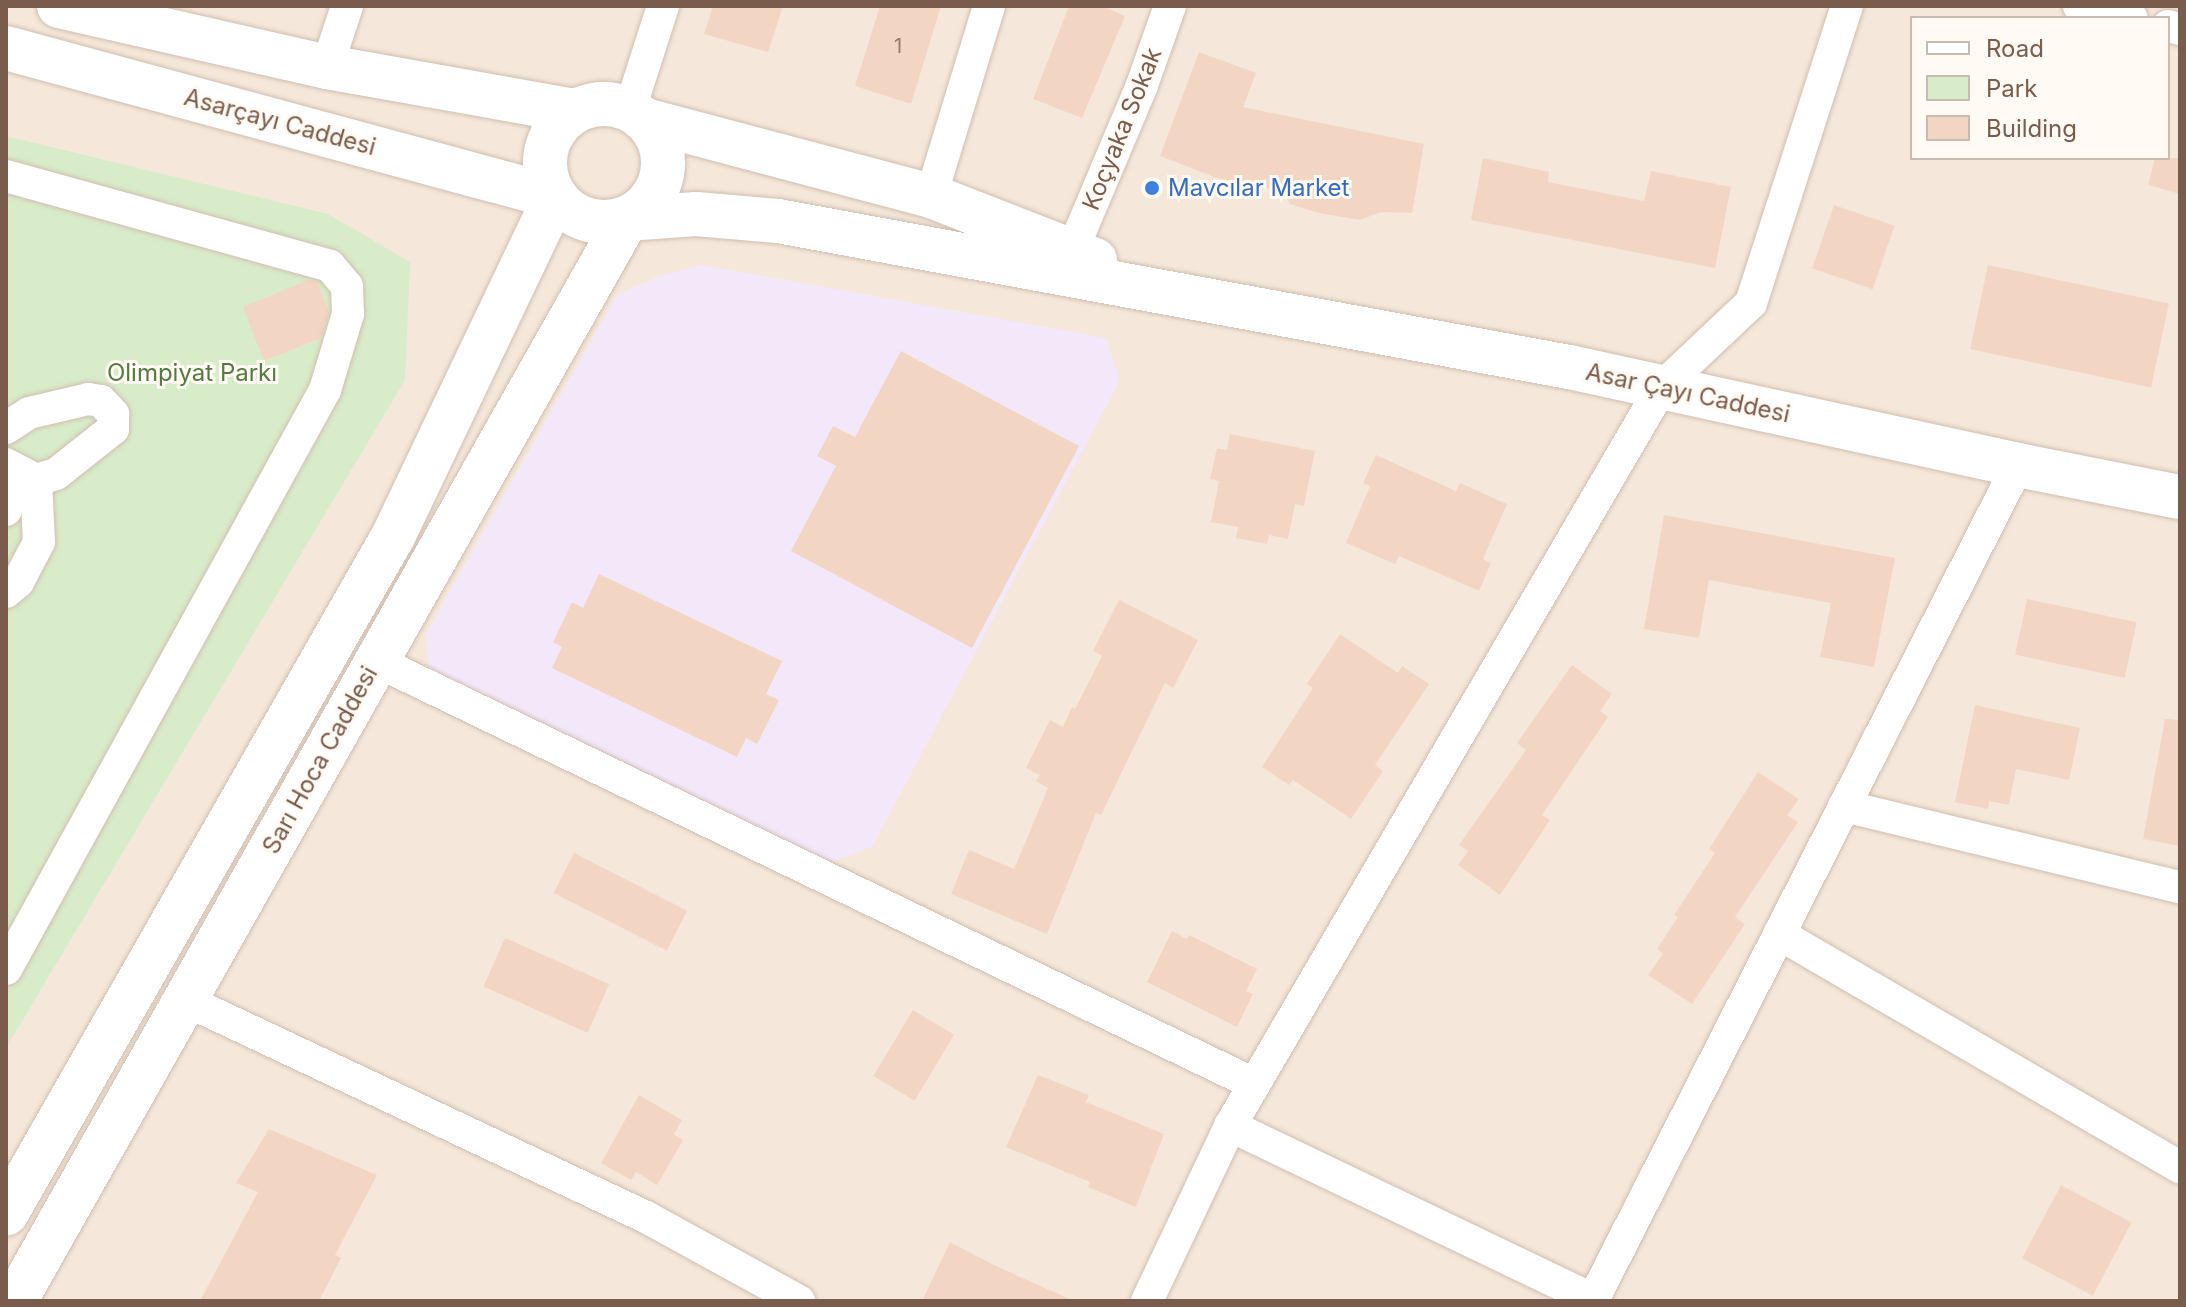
<!DOCTYPE html>
<meta charset="utf-8">
<style>
body{margin:0}
#map{position:relative;width:2186px;height:1307px;overflow:hidden;background:#fdf6ec;font-family:Inter,sans-serif}
div>[style]{position:absolute}
.residential>*{inset:0;background:#f5e8da}
.education>*{inset:0;background:#f3e8fa}
.green>*{inset:0;background:#d8ecc9}
.building>*{inset:0;background:#f3d5c3;transform-origin:0 0}
.roads{filter:drop-shadow(0 0 2px #d1beb0) drop-shadow(0 0 2px #d1beb0)}
.street>*{height:32px;margin:-16px;padding:0 16px;transform-origin:16px;border-radius:16px;background:#fff}
.secondary>*{height:44px;margin:-22px;padding:0 22px;transform-origin:22px;border-radius:22px;background:#fff}
.secondary>.ring{margin:-22px;padding:0;box-sizing:content-box;background:none;border:44px solid #fff;border-radius:50%}
.dots>*{width:22px;height:22px;translate:-50% -50%;box-sizing:border-box;border:4px solid #fffaf3;border-radius:50%}
span{translate:-50% -50%;white-space:nowrap;text-align:center;line-height:1.15;-webkit-text-stroke:6px #fffaf3;paint-order:stroke}
.number-label{font-size:20px;color:#987a6a}
.number-label span{-webkit-text-stroke-width:0}
.street-label{font-size:24px;color:#7a5c4d}
.shop-label{font-size:24px;color:#366cbe}
.left{translate:0 -50%;text-align:left}
.park-label{font-size:24px;color:#537a41}
.frame{position:absolute;inset:0;border:8px solid #7a5c4d;pointer-events:none}
.legend{position:absolute;left:1910px;top:16px;width:260px;height:144px;box-sizing:border-box;background:#fffaf3;border:2px solid #cabbb1;margin:0;padding:10px 14px;list-style:none;font-size:24px;color:#7a5c4d}
.legend li{display:flex;align-items:center;gap:16px;height:40px}
.legend b{width:40px;border:2px solid #cabbb1}
</style>
<div id="map">
<div class="residential">
<i style="clip-path:polygon(evenodd,6px 6px,2180px 6px,2180px 1301px,6px 1301px,6px 6px,1912px 18px,2168px 18px,2168px 158px,1912px 158px,1912px 18px)"></i>
</div>
<div class="education">
<i style="clip-path:polygon(702px 265px,1106px 338px,1120px 380px,872px 847px,825px 864px,430px 674px,425px 635px,617px 295px,659px 276px)"></i>
</div>
<div class="green">
<i style="clip-path:polygon(6px 136px,328px 214px,410px 262px,405px 380px,6px 1048px)"></i>
</div>
<div class="building">
<i style="clip-path:polygon(713px 6px,783px 6px,768px 52px,704px 34px)"></i>
<i style="clip-path:polygon(880px 6px,941px 6px,911px 104px,855px 86px)"></i>
<i style="clip-path:polygon(1069px 6px,1102px 6px,1125px 16px,1082px 118px,1033px 99px)"></i>
<i style="clip-path:polygon(1199px 52px,1256px 73px,1243px 107px,1424px 144px,1412px 213px,1381px 212px,1360px 220px,1319px 213px,1290px 204px,1284px 192px,1217px 178px,1160px 156px)"></i>
<i style="clip-path:polygon(1483px 158px,1549px 172px,1548px 182px,1644px 201px,1651px 171px,1731px 187px,1715px 268px,1471px 220px)"></i>
<i style="clip-path:polygon(2155px 158px,2180px 158px,2180px 194px,2148px 185px)"></i>
<i style="left:1834px;top:205px;width:64px;height:67px;rotate:19deg"></i>
<i style="left:1988px;top:265px;width:185px;height:86px;rotate:12deg"></i>
<i style="clip-path:polygon(308px 280px,317px 282px,329px 312px,321px 338px,264px 361px,243px 307px)"></i>
<i style="clip-path:polygon(901px 351px,1079px 446px,972px 648px,791px 551px,836px 466px,817px 456px,833px 426px,855px 437px)"></i>
<i style="clip-path:polygon(1230px 434px,1315px 451px,1304px 506px,1295px 504px,1288px 539px,1269px 535px,1267px 544px,1236px 538px,1238px 527px,1211px 522px,1219px 481px,1210px 479px,1217px 448px,1227px 450px)"></i>
<i style="clip-path:polygon(1376px 455px,1456px 491px,1460px 483px,1507px 504px,1483px 559px,1491px 563px,1479px 591px,1399px 556px,1395px 564px,1346px 543px,1370px 486px,1363px 483px)"></i>
<i style="clip-path:polygon(1664px 515px,1895px 558px,1874px 667px,1820px 657px,1831px 603px,1709px 580px,1699px 638px,1644px 629px)"></i>
<i style="clip-path:polygon(599px 574px,782px 661px,766px 694px,779px 700px,757px 744px,746px 738px,737px 757px,552px 668px,562px 647px,553px 642px,572px 602px,583px 608px)"></i>
<i style="left:2027px;top:599px;width:112px;height:57px;rotate:12deg"></i>
<i style="clip-path:polygon(1119px 600px,1198px 640px,1173px 688px,1165px 683px,1101px 815px,1096px 813px,1047px 934px,951px 894px,969px 850px,1014px 869px,1048px 788px,1036px 781px,1040px 775px,1026px 768px,1050px 720px,1063px 727px,1072px 707px,1075px 709px,1102px 656px,1093px 651px)"></i>
<i style="clip-path:polygon(1340px 634px,1398px 673px,1402px 666px,1429px 684px,1375px 765px,1383px 771px,1351px 819px,1293px 780px,1289px 785px,1262px 767px,1313px 688px,1307px 684px)"></i>
<i style="clip-path:polygon(1572px 665px,1612px 694px,1600px 711px,1608px 717px,1542px 815px,1550px 820px,1500px 895px,1458px 865px,1468px 851px,1459px 845px,1526px 750px,1517px 743px)"></i>
<i style="clip-path:polygon(1975px 705px,2080px 728px,2069px 780px,2016px 769px,2009px 805px,1989px 801px,1988px 809px,1955px 802px)"></i>
<i style="clip-path:polygon(2165px 719px,2180px 720px,2180px 846px,2143px 839px)"></i>
<i style="clip-path:polygon(1758px 772px,1799px 799px,1787px 815px,1798px 822px,1735px 917px,1745px 924px,1692px 1004px,1648px 975px,1663px 954px,1657px 949px,1678px 917px,1674px 915px,1715px 853px,1709px 849px)"></i>
<i style="left:574px;top:853px;width:127px;height:45px;rotate:27deg"></i>
<i style="clip-path:polygon(1172px 931px,1187px 939px,1189px 935px,1257px 969px,1246px 991px,1253px 994px,1237px 1027px,1147px 982px)"></i>
<i style="left:505px;top:938px;width:114px;height:53px;rotate:24deg"></i>
<i style="left:913px;top:1010px;width:48px;height:77px;rotate:31deg"></i>
<i style="clip-path:polygon(1038px 1075px,1089px 1095px,1086px 1102px,1164px 1134px,1136px 1207px,1088px 1187px,1090px 1182px,1006px 1147px)"></i>
<i style="clip-path:polygon(639px 1095px,682px 1120px,674px 1134px,683px 1140px,657px 1185px,636px 1172px,631px 1180px,601px 1163px)"></i>
<i style="clip-path:polygon(269px 1129px,377px 1175px,335px 1255px,341px 1258px,319px 1301px,200px 1301px,258px 1192px,236px 1183px)"></i>
<i style="left:2061px;top:1185px;width:80px;height:83px;rotate:28deg"></i>
<i style="clip-path:polygon(950px 1242px,994px 1265px,1074px 1301px,922px 1301px)"></i>
</div>
<div class="roads">
<div class="street">
<i style="left:2079px;top:6px;width:54px;rotate:12.8deg"></i>
<i style="left:2168px;top:26px;width:12px;rotate:14deg"></i>
<i style="left:327px;top:67px;width:64px;rotate:-71.8deg"></i>
<i style="left:630px;top:109px;width:108px;rotate:-72.2deg"></i>
<i style="left:6px;top:176px;width:336px;rotate:15.5deg"></i>
<i style="left:330px;top:266px;width:26px;rotate:50deg"></i>
<i style="left:347px;top:286px;width:28px;rotate:88deg"></i>
<i style="left:348px;top:314px;width:79px;rotate:106.8deg"></i>
<i style="left:325px;top:390px;width:661px;rotate:118.85deg"></i>
<i style="left:931px;top:196px;width:199px;rotate:-73deg"></i>
<i style="left:1072px;top:251px;width:180px;rotate:-67.1deg"></i>
<i style="left:1142px;top:85px;width:84px;rotate:-70.5deg"></i>
<i style="left:6px;top:428px;width:27px;rotate:-33deg"></i>
<i style="left:29px;top:413px;width:61px;rotate:-13.3deg"></i>
<i style="left:88px;top:399px;width:13px;rotate:9deg"></i>
<i style="left:101px;top:401px;width:18px;rotate:47deg"></i>
<i style="left:113px;top:414px;width:15px;rotate:90deg"></i>
<i style="left:113px;top:429px;width:73px;rotate:141.7deg"></i>
<i style="left:56px;top:474px;width:21px;rotate:163deg"></i>
<i style="left:36px;top:480px;width:34px;rotate:-152deg"></i>
<i style="left:6px;top:479px;width:31px;rotate:90deg"></i>
<i style="left:6px;top:592px;width:16px;rotate:-40deg"></i>
<i style="left:18px;top:582px;width:45px;rotate:-62.3deg"></i>
<i style="left:39px;top:542px;width:62px;rotate:-92.8deg"></i>
<i style="left:376px;top:661px;width:975px;rotate:25.72deg"></i>
<i style="left:1844px;top:806px;width:346px;rotate:13.6deg"></i>
<i style="left:1779px;top:934px;width:464px;rotate:30.2deg"></i>
<i style="left:185px;top:1000px;width:510px;rotate:25.21deg"></i>
<i style="left:646px;top:1217px;width:175px;rotate:28.8deg"></i>
<i style="left:1593px;top:1300px;width:937px;rotate:-63.02deg"></i>
<i style="left:1147px;top:1301px;width:194px;rotate:-64.6deg"></i>
<i style="left:1596px;top:1301px;width:406px;rotate:-154.4deg"></i>
<i style="left:1230px;top:1126px;width:855px;rotate:-59.71deg"></i>
<i style="left:1661px;top:388px;width:124px;rotate:-43.4deg"></i>
<i style="left:1751px;top:303px;width:312px;rotate:-72.1deg"></i>
</div>
<div class="secondary">
<i style="left:59px;top:6px;width:275px;rotate:12.8deg"></i>
<i style="left:327px;top:67px;width:251px;rotate:10.1deg"></i>
<i style="left:6px;top:48px;width:569px;rotate:15.18deg"></i>
<i style="left:555px;top:197px;width:378px;rotate:115.5deg"></i>
<i style="left:392px;top:538px;width:778px;rotate:119.73deg"></i>
<i class="ring" style="left:545px;top:104px;width:74px;height:74px"></i>
<i style="left:645px;top:120px;width:296px;rotate:14.9deg"></i>
<i style="left:931px;top:196px;width:176px;rotate:21.3deg"></i>
<i style="left:15px;top:1301px;width:1243px;rotate:-60.51deg"></i>
<i style="left:627px;top:219px;width:69px;rotate:-4.1deg"></i>
<i style="left:696px;top:214px;width:82px;rotate:4.9deg"></i>
<i style="left:778px;top:221px;width:804px;rotate:10.46deg"></i>
<i style="left:1569px;top:367px;width:460px;rotate:12.3deg"></i>
<i style="left:2018px;top:465px;width:165px;rotate:11.2deg"></i>
</div>
</div>
<div class="dots">
<i style="left:1152px;top:188px;background:#3f7fe0"></i>
</div>
<div class="number-label">
<span style="left:898px;top:46px">1</span>
</div>
<div class="street-label">
<span style="left:280px;top:122px;rotate:15deg">Asarçayı Caddesi</span>
<span style="left:1122px;top:129px;rotate:-68deg">Koçyaka Sokak</span>
<span style="left:1688px;top:393px;rotate:12deg">Asar Çayı Caddesi</span>
<span style="left:320px;top:760px;rotate:-61deg">Sarı Hoca Caddesi</span>
</div>
<div class="shop-label">
<span class="left" style="left:1168px;top:188px">Mavcılar Market</span>
</div>
<div class="park-label">
<span style="left:192px;top:373px">Olimpiyat Parkı</span>
</div>
<div class="frame"></div>
<ul class="legend">
<li><b style="height:10px;background:#fff"></b>Road</li>
<li><b style="height:22px;background:#d8ecc9"></b>Park</li>
<li><b style="height:22px;background:#f3d5c3"></b>Building</li>
</ul>
</div>
